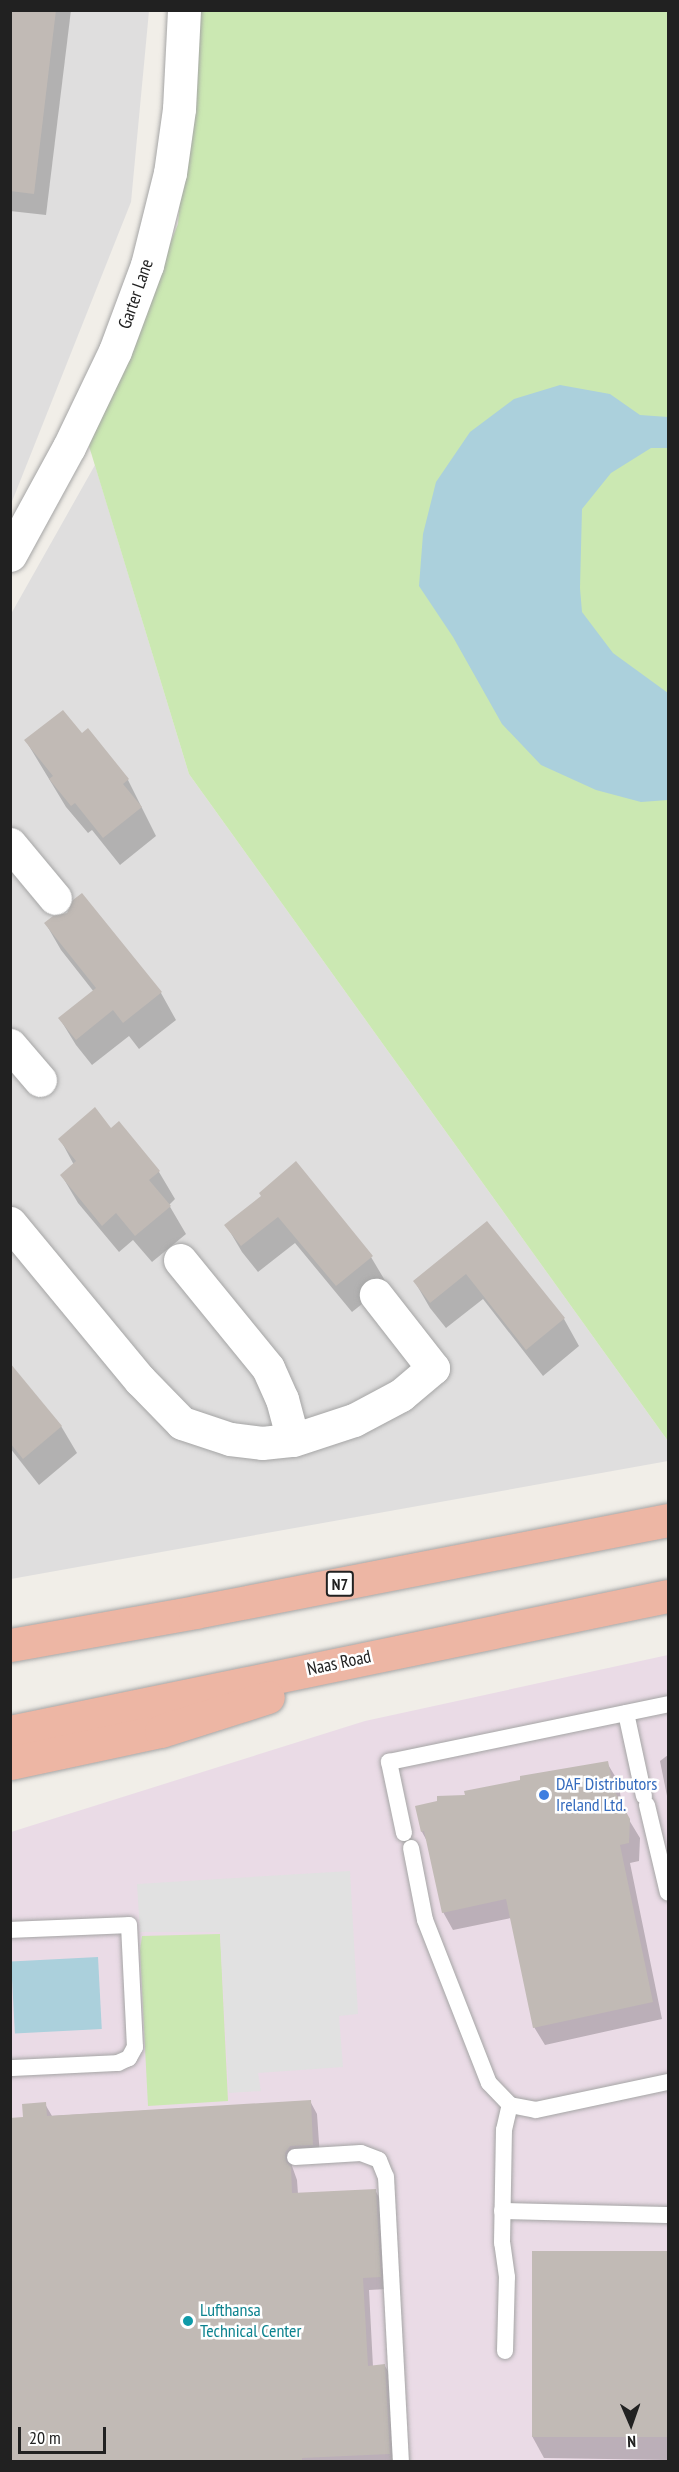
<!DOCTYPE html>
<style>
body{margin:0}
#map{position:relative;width:679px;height:2472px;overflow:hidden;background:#f1eee8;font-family:"PT Sans Narrow",sans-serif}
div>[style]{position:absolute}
.residential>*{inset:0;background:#dfdede}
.industrial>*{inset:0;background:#eadbe6}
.grass>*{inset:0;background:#cbe8b2}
.parking>*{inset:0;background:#e1e1e1}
.water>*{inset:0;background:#abd0dc;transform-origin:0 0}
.shadow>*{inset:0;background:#0003}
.building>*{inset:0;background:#c1bab5;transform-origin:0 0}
.roads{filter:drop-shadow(0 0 2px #a5a5a5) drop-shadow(0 0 2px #a5a5a5)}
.service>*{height:16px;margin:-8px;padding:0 8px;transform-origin:8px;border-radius:8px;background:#fff}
.minor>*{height:33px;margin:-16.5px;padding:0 16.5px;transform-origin:16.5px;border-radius:16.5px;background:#fff}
.tertiary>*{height:33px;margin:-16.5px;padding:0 16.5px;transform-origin:16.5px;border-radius:16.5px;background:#fff}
.trunk>*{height:33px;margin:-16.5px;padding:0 16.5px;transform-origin:16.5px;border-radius:16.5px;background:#edb6a4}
.dots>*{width:16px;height:16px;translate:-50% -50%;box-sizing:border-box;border:3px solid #fff;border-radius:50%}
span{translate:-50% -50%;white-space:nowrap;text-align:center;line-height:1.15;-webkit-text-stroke:5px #fff;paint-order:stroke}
.shield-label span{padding:2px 4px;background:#fff;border:2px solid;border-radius:4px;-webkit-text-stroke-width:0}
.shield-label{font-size:16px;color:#212121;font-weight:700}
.street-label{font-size:18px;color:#212121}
.shop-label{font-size:18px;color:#366cbe}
.left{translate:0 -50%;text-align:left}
.culture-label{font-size:18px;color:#0d838f}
.frame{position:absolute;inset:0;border:12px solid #212121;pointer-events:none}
.north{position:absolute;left:601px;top:2394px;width:60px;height:60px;-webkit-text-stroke:4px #fff;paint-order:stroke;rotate:178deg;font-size:16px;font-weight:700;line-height:24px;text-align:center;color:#212121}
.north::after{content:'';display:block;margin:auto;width:21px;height:27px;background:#212121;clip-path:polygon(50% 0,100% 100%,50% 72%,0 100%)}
.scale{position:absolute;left:18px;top:2427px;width:88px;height:27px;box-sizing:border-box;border:3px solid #212121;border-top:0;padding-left:8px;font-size:18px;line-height:21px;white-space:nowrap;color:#212121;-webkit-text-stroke:4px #fff;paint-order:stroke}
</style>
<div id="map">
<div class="residential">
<i style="clip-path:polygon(11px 11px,149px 11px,131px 202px,11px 504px)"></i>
<i style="clip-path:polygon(95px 465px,189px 774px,668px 1441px,668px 1461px,11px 1579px,11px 614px)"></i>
</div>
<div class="industrial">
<i style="clip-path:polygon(668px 1655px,668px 2461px,11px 2462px,11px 1832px,365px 1721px)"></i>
</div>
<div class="grass">
<i style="clip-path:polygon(195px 11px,668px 11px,668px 1441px,189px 774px,89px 446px,178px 224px)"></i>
<i style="clip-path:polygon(220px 1934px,228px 2101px,148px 2106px,140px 1950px,142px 1936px)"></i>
</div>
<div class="parking">
<i style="clip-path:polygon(350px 1871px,358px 2014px,339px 2016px,343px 2067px,258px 2073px,261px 2091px,229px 2093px,220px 1932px,140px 1932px,137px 1884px)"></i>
</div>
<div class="water">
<i style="clip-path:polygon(560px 385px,610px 394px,640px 415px,668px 417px,668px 448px,651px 448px,611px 473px,582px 509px,580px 588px,582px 612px,613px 653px,668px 693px,668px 800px,641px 802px,596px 790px,541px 765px,502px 724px,453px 637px,419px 586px,423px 534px,436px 482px,470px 432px,514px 399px)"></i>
<i style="left:98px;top:1957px;width:72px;height:87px;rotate:87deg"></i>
</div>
<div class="shadow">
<i style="clip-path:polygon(10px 10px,71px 10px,46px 215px,10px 211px)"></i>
<i style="clip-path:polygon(81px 735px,128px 780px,156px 836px,120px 865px,92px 830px,88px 833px,66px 807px,26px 741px)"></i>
<i style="clip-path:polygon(68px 914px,161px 993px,176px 1020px,139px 1049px,129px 1036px,92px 1065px,76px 1045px,60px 1019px,94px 992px,61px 950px,46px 924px)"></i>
<i style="clip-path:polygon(111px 1130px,159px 1172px,175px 1199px,169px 1205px,186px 1234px,152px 1262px,133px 1240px,119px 1252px,78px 1203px,62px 1176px,74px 1165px,60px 1139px)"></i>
<i style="clip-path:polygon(262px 1196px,371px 1257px,387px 1284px,352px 1312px,295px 1243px,258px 1272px,242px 1252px,226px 1225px)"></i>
<i style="clip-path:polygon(487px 1224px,564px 1319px,579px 1346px,543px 1376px,483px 1299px,446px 1328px,430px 1308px,415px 1282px)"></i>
<i style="clip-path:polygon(10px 1365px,61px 1426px,77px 1453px,39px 1485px,10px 1448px)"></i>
<i style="clip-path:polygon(668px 1755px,668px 1801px,660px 1761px)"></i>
<i style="clip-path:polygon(607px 1763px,618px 1781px,623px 1810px,640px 1838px,639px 1861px,630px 1863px,662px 2019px,545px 2045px,534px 2027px,511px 1918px,453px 1930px,443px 1912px,428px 1843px,422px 1832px,417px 1807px)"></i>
<i style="clip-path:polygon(310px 2101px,317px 2114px,320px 2157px,297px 2158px,292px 2166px,297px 2180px,298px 2194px,375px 2190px,382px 2203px,387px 2289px,369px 2290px,373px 2367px,385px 2366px,392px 2378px,396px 2462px,10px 2462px,24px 2119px,45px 2104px,52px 2116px)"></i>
<i style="clip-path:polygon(668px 2254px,668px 2460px,544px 2458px,532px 2436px)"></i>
</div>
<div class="building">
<i style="clip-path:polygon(10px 10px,56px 10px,34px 194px,10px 191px)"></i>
<i style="clip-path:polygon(63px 710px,82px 733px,88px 728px,129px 779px,123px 784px,142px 807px,103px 838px,75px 803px,71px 806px,49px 779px,53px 776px,24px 740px)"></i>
<i style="clip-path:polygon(82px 893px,162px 992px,123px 1023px,113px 1010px,76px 1040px,58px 1018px,96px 988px,44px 923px,53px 916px,67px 913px,73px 900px)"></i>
<i style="clip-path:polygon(95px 1107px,111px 1128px,119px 1121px,160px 1171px,149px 1180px,171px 1206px,135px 1236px,116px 1213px,102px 1226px,60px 1175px,76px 1161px,58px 1139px)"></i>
<i style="clip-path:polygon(296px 1161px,373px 1256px,336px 1286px,278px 1217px,241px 1246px,224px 1225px,261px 1196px,259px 1193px)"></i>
<i style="clip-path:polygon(487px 1221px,565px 1318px,526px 1350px,466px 1274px,430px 1303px,413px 1281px)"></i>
<i style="clip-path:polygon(10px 1363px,62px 1426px,23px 1459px,10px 1443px)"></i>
<i style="clip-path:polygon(608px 1761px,614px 1790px,630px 1819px,629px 1843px,620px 1845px,653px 2002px,533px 2028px,506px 1899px,442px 1913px,424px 1831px,421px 1832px,415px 1806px,437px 1801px,437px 1796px,465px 1795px,464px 1791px,520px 1780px,520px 1776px)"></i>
<i style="clip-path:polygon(311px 2100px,313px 2145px,290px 2146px,285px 2153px,286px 2162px,291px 2167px,292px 2193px,376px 2189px,381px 2277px,363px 2278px,368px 2366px,385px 2364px,390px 2454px,302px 2458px,302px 2462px,10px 2462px,10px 2118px,23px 2117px,22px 2104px,46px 2102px,47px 2116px)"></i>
<i style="left:532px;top:2251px;width:137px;height:186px"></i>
</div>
<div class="roads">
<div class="service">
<i style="left:626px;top:1713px;width:85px;rotate:77.8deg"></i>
<i style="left:647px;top:1805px;width:90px;rotate:76.6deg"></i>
<i style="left:404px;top:1833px;width:73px;rotate:-101.9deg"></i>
<i style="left:389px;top:1762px;width:285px;rotate:-11.7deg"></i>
<i style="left:411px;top:1848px;width:73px;rotate:79deg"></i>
<i style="left:425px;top:1920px;width:175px;rotate:68.6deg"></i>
<i style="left:489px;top:2083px;width:30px;rotate:46deg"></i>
<i style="left:510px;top:2105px;width:26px;rotate:11deg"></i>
<i style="left:536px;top:2110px;width:135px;rotate:-12deg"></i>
<i style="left:10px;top:1930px;width:119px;rotate:-2.4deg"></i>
<i style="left:129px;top:1925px;width:122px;rotate:87.2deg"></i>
<i style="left:135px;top:2047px;width:13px;rotate:119deg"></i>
<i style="left:129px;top:2058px;width:12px;rotate:156deg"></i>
<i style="left:118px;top:2063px;width:108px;rotate:177.3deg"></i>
<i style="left:295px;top:2157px;width:66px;rotate:-3.5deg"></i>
<i style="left:361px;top:2153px;width:19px;rotate:21deg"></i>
<i style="left:379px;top:2160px;width:18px;rotate:68deg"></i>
<i style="left:386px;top:2177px;width:285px;rotate:87deg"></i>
<i style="left:502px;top:2211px;width:166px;rotate:1.4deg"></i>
<i style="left:505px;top:2351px;width:74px;rotate:-88.5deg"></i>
<i style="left:507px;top:2277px;width:34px;rotate:-98deg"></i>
<i style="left:502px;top:2243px;width:113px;rotate:-89deg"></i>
<i style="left:504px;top:2130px;width:26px;rotate:-77deg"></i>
</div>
<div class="minor">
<i style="left:10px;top:844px;width:70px;rotate:50.2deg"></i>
<i style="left:10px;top:1045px;width:46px;rotate:49.4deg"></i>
<i style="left:10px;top:1223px;width:204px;rotate:50.4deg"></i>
<i style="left:140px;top:1380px;width:60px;rotate:45.7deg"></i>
<i style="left:182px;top:1423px;width:51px;rotate:18.4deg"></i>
<i style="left:230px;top:1439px;width:32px;rotate:7deg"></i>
<i style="left:262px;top:1443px;width:31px;rotate:-6deg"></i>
<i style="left:293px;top:1440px;width:64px;rotate:-18.2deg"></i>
<i style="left:354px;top:1420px;width:53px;rotate:-28deg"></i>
<i style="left:401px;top:1395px;width:42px;rotate:-40.2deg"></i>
<i style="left:433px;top:1368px;width:93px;rotate:-128deg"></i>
<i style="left:180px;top:1260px;width:139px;rotate:50.8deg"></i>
<i style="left:268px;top:1368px;width:34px;rotate:66deg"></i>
<i style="left:282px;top:1399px;width:42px;rotate:75deg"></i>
</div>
<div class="tertiary">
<i style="left:10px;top:555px;width:123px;rotate:-61.4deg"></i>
<i style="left:69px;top:447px;width:106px;rotate:-64.4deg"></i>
<i style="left:115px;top:351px;width:92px;rotate:-69.6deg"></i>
<i style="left:147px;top:265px;width:95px;rotate:-76deg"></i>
<i style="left:170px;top:173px;width:65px;rotate:-82deg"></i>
<i style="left:179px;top:109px;width:99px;rotate:-87.1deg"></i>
</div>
<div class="trunk">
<i style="left:10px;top:1645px;width:188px;rotate:-10.1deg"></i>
<i style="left:195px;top:1612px;width:482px;rotate:-11deg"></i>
<i style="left:10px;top:1732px;width:672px;rotate:-11.68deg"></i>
<i style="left:10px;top:1763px;width:154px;rotate:-12deg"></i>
<i style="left:161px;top:1731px;width:112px;rotate:-17.6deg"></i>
</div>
</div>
<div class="dots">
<i style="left:544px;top:1795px;background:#3f7fe0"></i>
<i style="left:188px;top:2321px;background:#0f9aa8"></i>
</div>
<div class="shield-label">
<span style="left:340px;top:1584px">N7</span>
</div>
<div class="street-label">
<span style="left:136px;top:294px;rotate:-71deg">Garter Lane</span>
<span style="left:339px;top:1663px;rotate:-12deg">Naas Road</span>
</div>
<div class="shop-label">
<span class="left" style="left:556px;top:1795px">DAF Distributors<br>Ireland Ltd.</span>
</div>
<div class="culture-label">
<span class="left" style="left:200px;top:2321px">Lufthansa<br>Technical Center</span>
</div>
<div class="frame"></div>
<div class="north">N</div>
<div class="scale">20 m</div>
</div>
